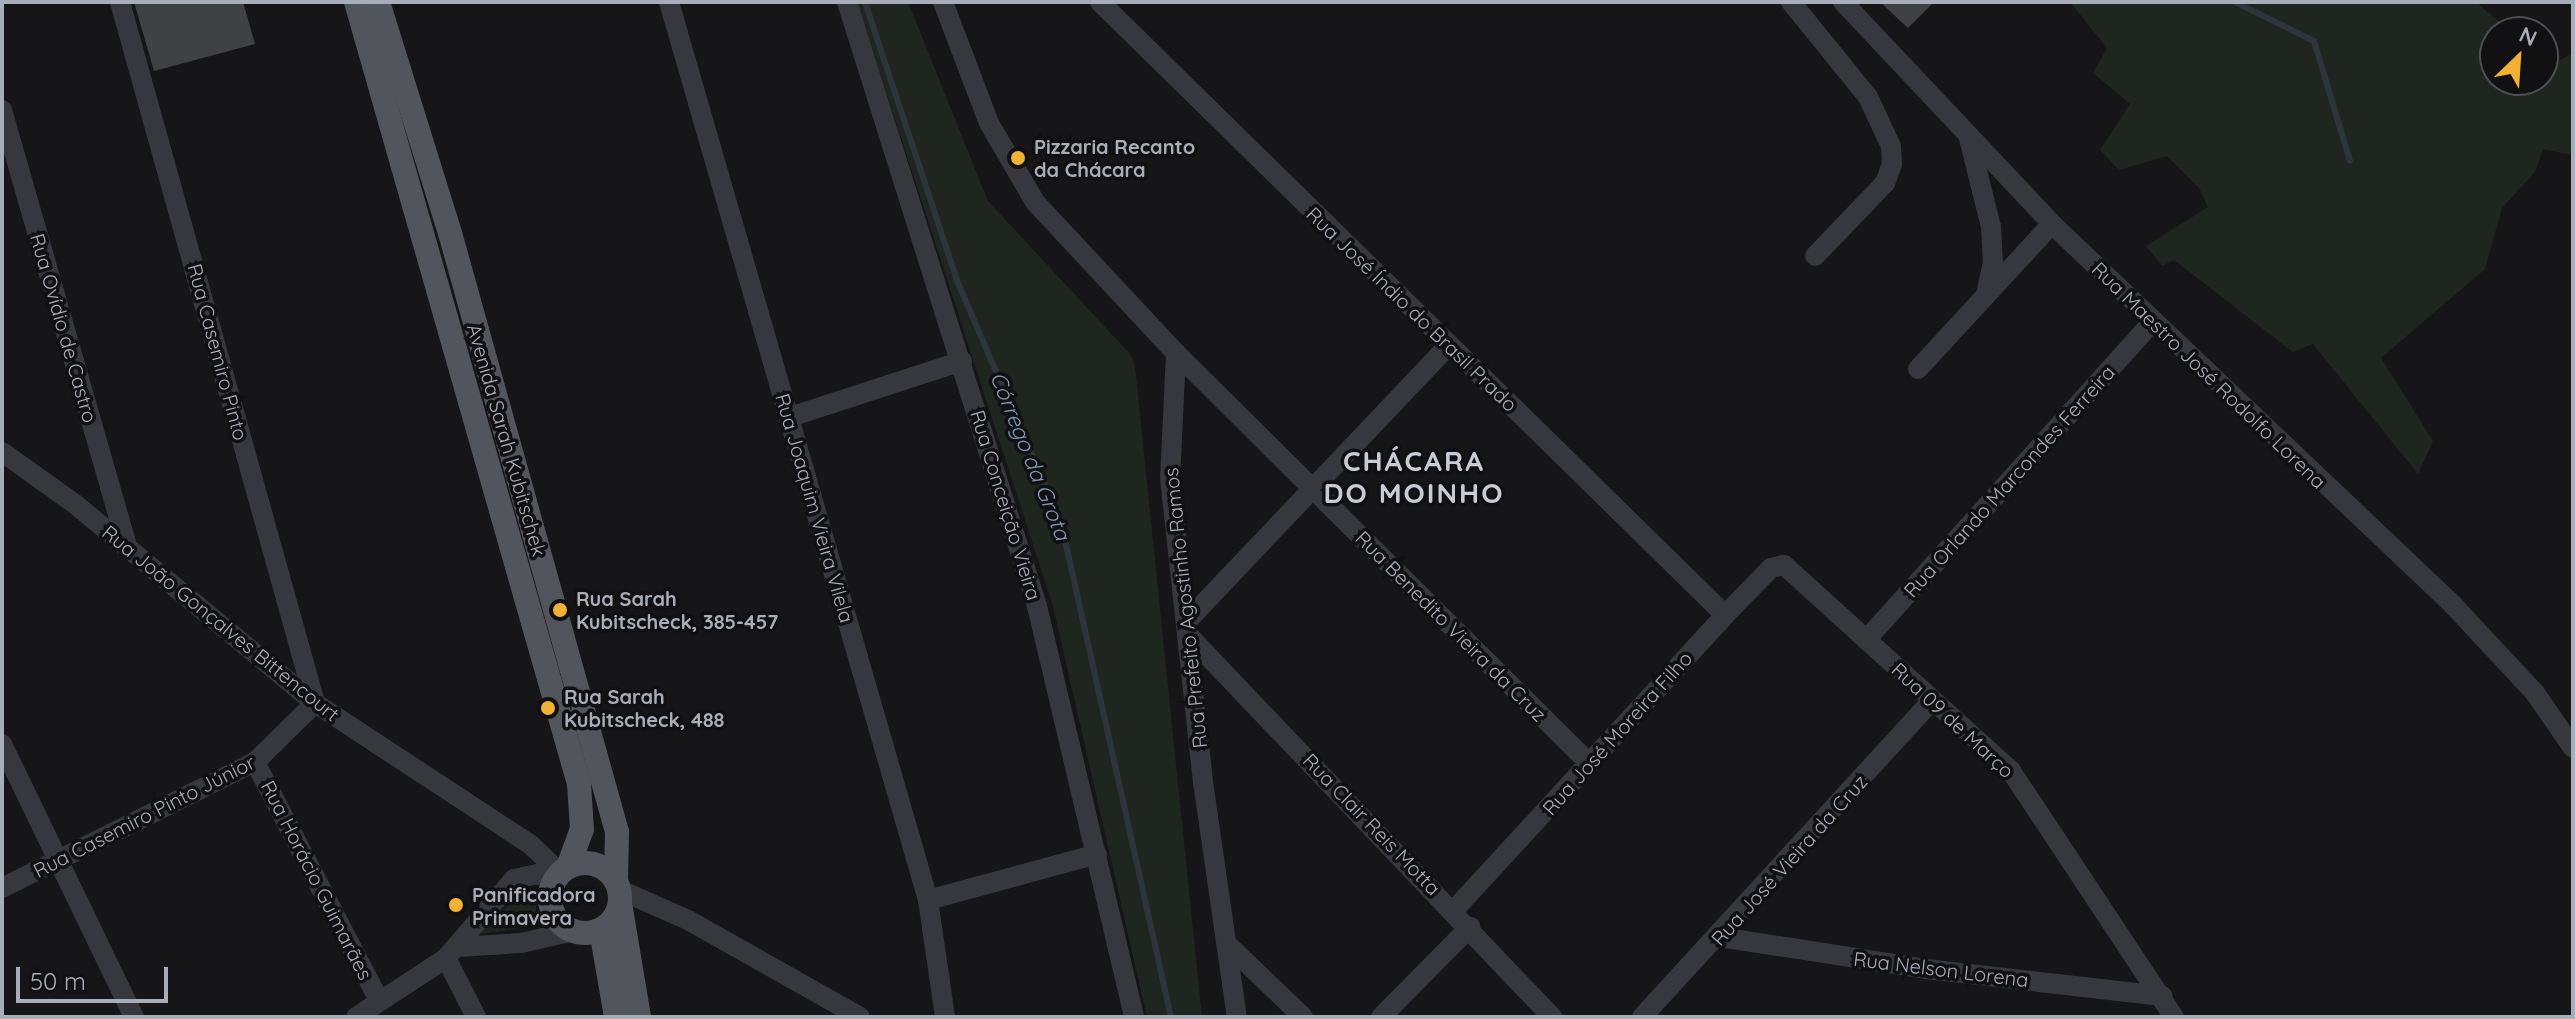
<!DOCTYPE html>
<meta charset="utf-8">
<style>
body{margin:0}
#map{position:relative;width:2575px;height:1019px;overflow:hidden;background:#161618;font-family:Quicksand,sans-serif}
div>[style]{position:absolute}
.green>*{inset:0;background:#1e261f}
.stream>*{height:6px;margin:-3px;padding:0 3px;transform-origin:3px;border-radius:3px;background:#2c353c}
.building>*{inset:0;background:#404145}
.minor>*{height:20px;margin:-10px;padding:0 10px;transform-origin:10px;border-radius:10px;background:#37383d}
.major>*{height:24px;margin:-12px;padding:0 12px;transform-origin:12px;border-radius:12px;background:#53555c}
.major>.ring{margin:-12px;padding:0;box-sizing:content-box;background:none;border:24px solid #53555c;border-radius:50%}
.dots>*{width:22px;height:22px;translate:-50% -50%;box-sizing:border-box;border:4px solid #111113;border-radius:50%}
span{translate:-50% -50%;white-space:nowrap;text-align:center;line-height:1.15;-webkit-text-stroke:7px #111113;paint-order:stroke}
.poi-label{font-size:20px;color:#a8adb8;font-weight:700}
.left{translate:0 -50%;text-align:left}
.street-label{font-size:20px;color:#a8adb8}
.water-label{font-size:22px;color:#7f9bb3;font-style:italic}
.district-label{font-size:28px;color:#c9ccd4;font-weight:700;letter-spacing:2px}
.frame{position:absolute;inset:0;border:4px solid #a8adb8;pointer-events:none}
.north{position:absolute;left:2479px;top:16px;width:80px;height:80px;box-sizing:border-box;background:#111113;border:2px solid #4d4f55;border-radius:50%;rotate:25deg;font-size:22px;font-weight:700;line-height:32px;text-align:center;color:#a8adb8}
.north::after{content:'';display:block;margin:auto;width:28px;height:36px;background:#f2b134;clip-path:polygon(50% 0,100% 100%,50% 72%,0 100%)}
.scale{position:absolute;left:16px;top:967px;width:152px;height:36px;box-sizing:border-box;border:4px solid #a8adb8;border-top:0;padding-left:10px;font-size:24px;line-height:28px;white-space:nowrap;color:#a8adb8;-webkit-text-stroke:6px #111113;paint-order:stroke}
</style>
<div id="map">
<div class="green">
<i style="clip-path:polygon(857px 2px,908px 2px,988px 201px,1130px 354px,1135px 366px,1202px 1017px,1147px 1017px,1053px 606px)"></i>
<i style="clip-path:polygon(2070px 2px,2476px 2px,2511px 32px,2495px 32px,2495px 80px,2543px 80px,2543px 60px,2550px 66px,2573px 53px,2573px 155px,2543px 149px,2535px 172px,2502px 208px,2485px 269px,2381px 358px,2433px 441px,2418px 474px,2313px 344px,2293px 352px,2174px 260px,2162px 266px,2146px 246px,2208px 207px,2199px 188px,2167px 156px,2119px 170px,2100px 150px,2130px 104px,2093px 73px,2107px 48px)"></i>
<i style="clip-path:polygon(535px 889px,537px 926px,473px 935px,522px 894px)"></i>
</div>
<div class="stream">
<i style="left:865px;top:2px;width:296px;rotate:71.7deg"></i>
<i style="left:958px;top:283px;width:260px;rotate:66.7deg"></i>
<i style="left:1061px;top:522px;width:507px;rotate:77.47deg"></i>
<i style="left:2235px;top:2px;width:88px;rotate:26.3deg"></i>
<i style="left:2314px;top:41px;width:125px;rotate:73.3deg"></i>
</div>
<div class="building">
<i style="clip-path:polygon(134px 2px,243px 2px,255px 44px,154px 71px)"></i>
<i style="clip-path:polygon(1880px 2px,1934px 2px,1908px 28px)"></i>
</div>
<div class="minor">
<i style="left:120px;top:2px;width:728px;rotate:74.45deg"></i>
<i style="left:669px;top:2px;width:935px;rotate:73.91deg"></i>
<i style="left:928px;top:900px;width:118px;rotate:81.7deg"></i>
<i style="left:847px;top:2px;width:633px;rotate:72.54deg"></i>
<i style="left:1037px;top:606px;width:422px;rotate:76.7deg"></i>
<i style="left:943px;top:2px;width:129px;rotate:69.2deg"></i>
<i style="left:989px;top:123px;width:91px;rotate:59.8deg"></i>
<i style="left:1035px;top:202px;width:207px;rotate:47deg"></i>
<i style="left:1176px;top:353px;width:583px;rotate:44.79deg"></i>
<i style="left:1100px;top:2px;width:875px;rotate:44.44deg"></i>
<i style="left:1791px;top:2px;width:122px;rotate:51deg"></i>
<i style="left:1868px;top:97px;width:54px;rotate:64.9deg"></i>
<i style="left:1891px;top:146px;width:18px;rotate:87deg"></i>
<i style="left:1892px;top:164px;width:20px;rotate:110deg"></i>
<i style="left:1885px;top:183px;width:101px;rotate:133.8deg"></i>
<i style="left:1843px;top:2px;width:305px;rotate:46.7deg"></i>
<i style="left:2052px;top:224px;width:553px;rotate:43.53deg"></i>
<i style="left:2453px;top:605px;width:120px;rotate:47deg"></i>
<i style="left:2535px;top:693px;width:67px;rotate:55.4deg"></i>
<i style="left:2px;top:110px;width:455px;rotate:74deg"></i>
<i style="left:1969px;top:138px;width:92px;rotate:76.1deg"></i>
<i style="left:1991px;top:227px;width:35px;rotate:87deg"></i>
<i style="left:1993px;top:262px;width:33px;rotate:102deg"></i>
<i style="left:1176px;top:353px;width:125px;rotate:92.7deg"></i>
<i style="left:1170px;top:478px;width:306px;rotate:83.8deg"></i>
<i style="left:1203px;top:782px;width:237px;rotate:81.8deg"></i>
<i style="left:1918px;top:369px;width:197px;rotate:-47.3deg"></i>
<i style="left:790px;top:417px;width:181px;rotate:-18deg"></i>
<i style="left:2px;top:452px;width:90px;rotate:35.5deg"></i>
<i style="left:75px;top:504px;width:312px;rotate:39.7deg"></i>
<i style="left:315px;top:703px;width:257px;rotate:33.3deg"></i>
<i style="left:530px;top:844px;width:42px;rotate:44deg"></i>
<i style="left:1187px;top:621px;width:381px;rotate:-46.5deg"></i>
<i style="left:1188px;top:635px;width:528px;rotate:46.38deg"></i>
<i style="left:1866px;top:640px;width:428px;rotate:-48deg"></i>
<i style="left:2px;top:744px;width:303px;rotate:64.2deg"></i>
<i style="left:255px;top:762px;width:266px;rotate:62.5deg"></i>
<i style="left:2px;top:888px;width:283px;rotate:-26.5deg"></i>
<i style="left:255px;top:762px;width:84px;rotate:-44.5deg"></i>
<i style="left:620px;top:890px;width:74px;rotate:23.8deg"></i>
<i style="left:688px;top:920px;width:197px;rotate:29.4deg"></i>
<i style="left:928px;top:900px;width:175px;rotate:-15.2deg"></i>
<i style="left:1455px;top:909px;width:399px;rotate:-47.4deg"></i>
<i style="left:1725px;top:615px;width:66px;rotate:-45.6deg"></i>
<i style="left:1771px;top:568px;width:13px;rotate:-13deg"></i>
<i style="left:1784px;top:565px;width:307px;rotate:42.2deg"></i>
<i style="left:2011px;top:771px;width:295px;rotate:56.5deg"></i>
<i style="left:1720px;top:937px;width:208px;rotate:8.8deg"></i>
<i style="left:1926px;top:969px;width:238px;rotate:6.5deg"></i>
<i style="left:1227px;top:944px;width:105px;rotate:43.8deg"></i>
<i style="left:458px;top:947px;width:63px;rotate:-3.6deg"></i>
<i style="left:521px;top:943px;width:54px;rotate:-12.8deg"></i>
<i style="left:446px;top:958px;width:66px;rotate:63deg"></i>
<i style="left:356px;top:1017px;width:108px;rotate:-33.2deg"></i>
<i style="left:446px;top:958px;width:104px;rotate:-49.3deg"></i>
<i style="left:514px;top:879px;width:24px;rotate:-12deg"></i>
<i style="left:537px;top:874px;width:19px;rotate:21deg"></i>
<i style="left:1381px;top:1017px;width:127px;rotate:-45.3deg"></i>
<i style="left:1642px;top:1017px;width:429px;rotate:-47.5deg"></i>
</div>
<div class="major">
<i style="left:356px;top:2px;width:813px;rotate:74.08deg"></i>
<i style="left:579px;top:784px;width:45px;rotate:86.2deg"></i>
<i style="left:582px;top:829px;width:40px;rotate:110.2deg"></i>
<i style="left:378px;top:2px;width:242px;rotate:72.7deg"></i>
<i style="left:450px;top:233px;width:622px;rotate:74.42deg"></i>
<i style="left:617px;top:832px;width:49px;rotate:91.2deg"></i>
<i class="ring" style="left:550px;top:863px;width:46px;height:46px"></i>
<i style="left:620px;top:903px;width:116px;rotate:80.5deg"></i>
<i style="left:601px;top:930px;width:88px;rotate:80.2deg"></i>
</div>
<div class="dots">
<i style="left:1018px;top:158px;background:#f2b134"></i>
<i style="left:560px;top:610px;background:#f2b134"></i>
<i style="left:548px;top:708px;background:#f2b134"></i>
<i style="left:456px;top:905px;background:#f2b134"></i>
</div>
<div class="poi-label">
<span class="left" style="left:1034px;top:158px">Pizzaria Recanto<br>da Chácara</span>
<span class="left" style="left:576px;top:610px">Rua Sarah<br>Kubitscheck, 385-457</span>
<span class="left" style="left:564px;top:708px">Rua Sarah<br>Kubitscheck, 488</span>
<span class="left" style="left:472px;top:906px">Panificadora<br>Primavera</span>
</div>
<div class="street-label">
<span style="left:1412px;top:309px;rotate:44deg">Rua José Índio do Brasil Prado</span>
<span style="left:64px;top:328px;rotate:74deg">Rua Ovídio de Castro</span>
<span style="left:218px;top:352px;rotate:75deg">Rua Casemiro Pinto</span>
<span style="left:2209px;top:375px;rotate:44deg">Rua Maestro José Rodolfo Lorena</span>
<span style="left:507px;top:440px;rotate:74deg">Avenida Sarah Kubitschek</span>
<span style="left:2009px;top:481px;rotate:-48deg">Rua Orlando Marcondes Ferreira</span>
<span style="left:1006px;top:505px;rotate:73deg">Rua Conceição Vieira</span>
<span style="left:815px;top:508px;rotate:74deg">Rua Joaquim Vieira Vilela</span>
<span style="left:1185px;top:608px;rotate:-96deg">Rua Prefeito Agostinho Ramos</span>
<span style="left:221px;top:623px;rotate:39deg">Rua João Gonçalves Bittencourt</span>
<span style="left:1451px;top:626px;rotate:45deg">Rua Benedito Vieira da Cruz</span>
<span style="left:1953px;top:720px;rotate:43deg">Rua 09 de Março</span>
<span style="left:1617px;top:733px;rotate:-48deg">Rua José Moreira Filho</span>
<span style="left:144px;top:816px;rotate:-27deg">Rua Casemiro Pinto Júnior</span>
<span style="left:1372px;top:824px;rotate:46deg">Rua Clair Reis Motta</span>
<span style="left:1789px;top:860px;rotate:-48deg">Rua José Vieira da Cruz</span>
<span style="left:317px;top:880px;rotate:63deg">Rua Horácio Guimarães</span>
<span style="left:1941px;top:969px;rotate:7deg">Rua Nelson Lorena</span>
</div>
<div class="water-label">
<span style="left:1030px;top:456px;rotate:68deg">Córrego da Grota</span>
</div>
<div class="district-label">
<span style="left:1414px;top:477px">CHÁCARA<br>DO MOINHO</span>
</div>
<div class="frame"></div>
<div class="north">N</div>
<div class="scale">50 m</div>
</div>
